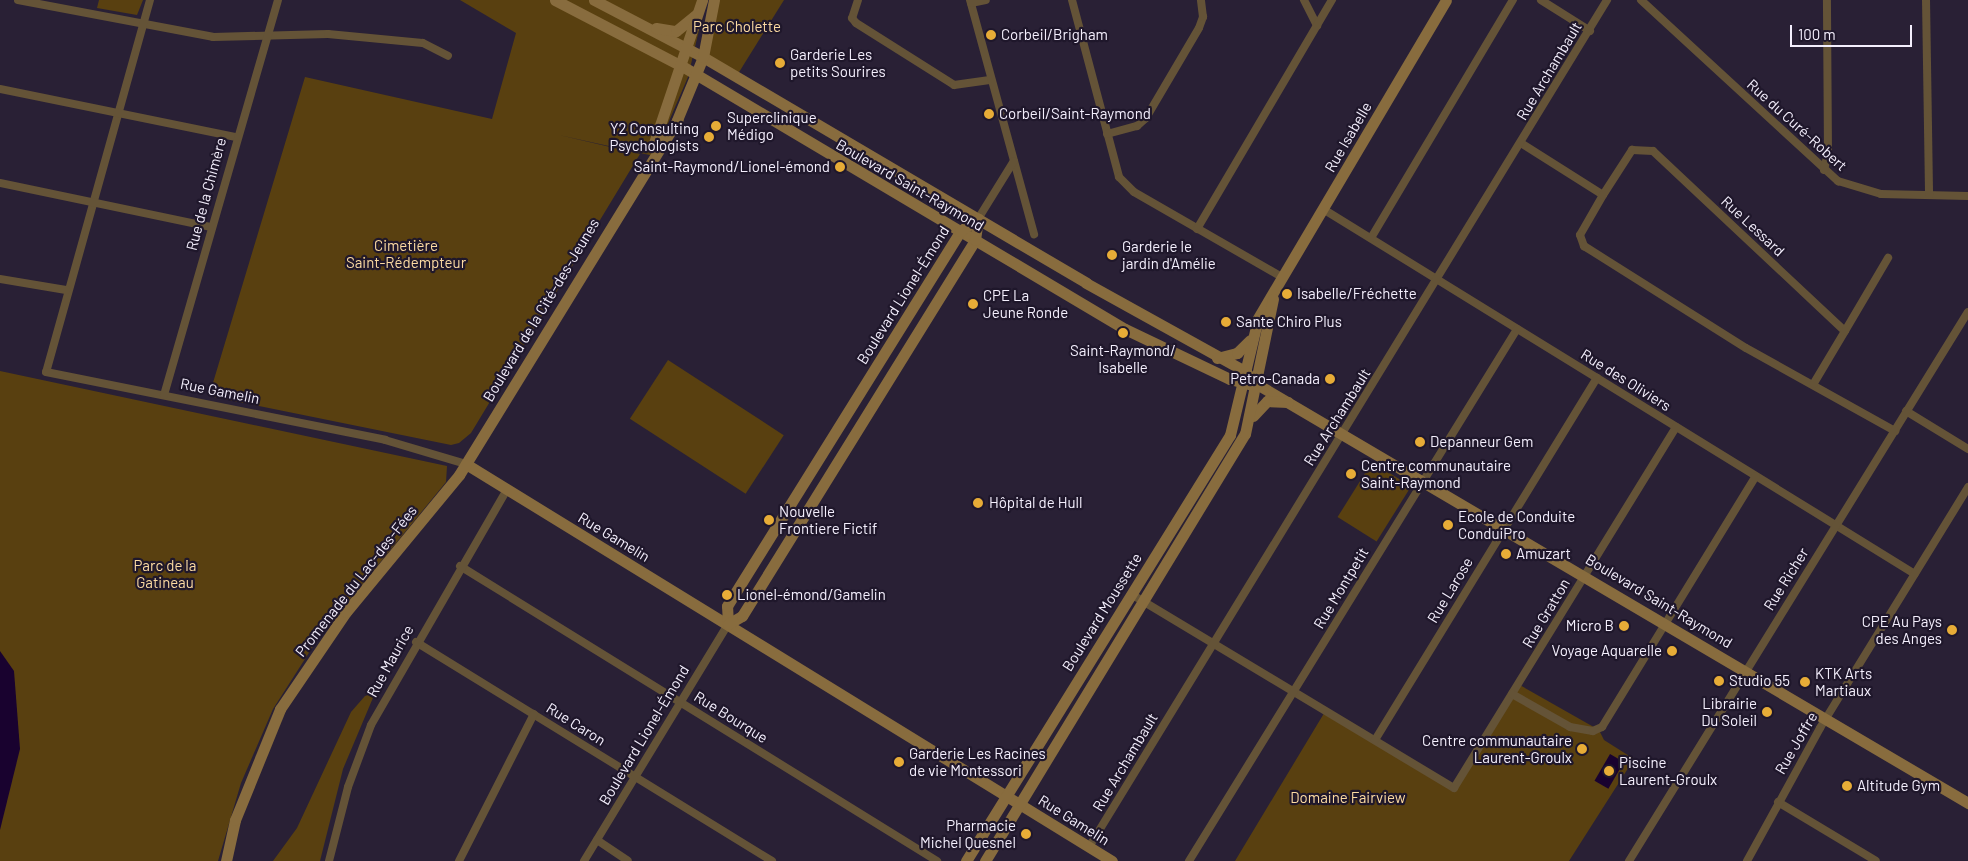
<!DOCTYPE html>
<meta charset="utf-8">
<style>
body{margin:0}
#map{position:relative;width:1968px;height:861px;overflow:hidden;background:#292035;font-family:Barlow,sans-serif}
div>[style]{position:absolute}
.green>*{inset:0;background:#594010;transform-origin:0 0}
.water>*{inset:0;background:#19022f;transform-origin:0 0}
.street>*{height:8px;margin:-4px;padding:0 4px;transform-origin:4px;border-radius:4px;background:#645337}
.secondary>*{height:11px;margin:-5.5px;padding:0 5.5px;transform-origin:5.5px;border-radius:5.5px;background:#886c3e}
.dots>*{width:14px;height:14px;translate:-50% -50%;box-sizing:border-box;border:2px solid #1f172b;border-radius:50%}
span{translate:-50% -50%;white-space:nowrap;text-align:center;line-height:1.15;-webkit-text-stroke:4.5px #1f172b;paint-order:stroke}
.park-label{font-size:15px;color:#fddba2}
.poi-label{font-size:15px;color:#f4effd}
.left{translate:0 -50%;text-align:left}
.right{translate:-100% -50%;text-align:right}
.street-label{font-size:15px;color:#f4effd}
.scale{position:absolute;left:1790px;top:25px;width:122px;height:22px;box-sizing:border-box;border:2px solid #f4effd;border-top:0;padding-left:6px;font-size:15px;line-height:18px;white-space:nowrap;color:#f4effd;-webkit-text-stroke:4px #1f172b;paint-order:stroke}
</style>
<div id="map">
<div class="green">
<i style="clip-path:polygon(99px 0,143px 0,137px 15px,97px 8px)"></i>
<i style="clip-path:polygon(460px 0,706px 0,688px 77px,654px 156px,559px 135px,640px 154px,471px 433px,459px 443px,451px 445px,209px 396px,305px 77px,492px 119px,516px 33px)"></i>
<i style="clip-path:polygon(714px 0,784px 0,736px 77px,703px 57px)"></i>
<i style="left:668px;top:360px;width:138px;height:70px;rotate:33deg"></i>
<i style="clip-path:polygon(0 371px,447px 466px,446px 482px,319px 637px,273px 709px,241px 783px,218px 861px,0 861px)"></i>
<i style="left:1372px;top:462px;width:46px;height:65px;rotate:32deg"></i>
<i style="clip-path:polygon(1518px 684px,1599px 730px,1604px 740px,1634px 759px,1569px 861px,1235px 861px,1326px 710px,1454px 788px)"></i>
<i style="clip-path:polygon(375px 693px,343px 769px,320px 861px,273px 861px,297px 828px,351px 712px,365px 696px)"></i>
</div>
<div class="water">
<i style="clip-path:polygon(0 651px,14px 671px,20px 749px,0 830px)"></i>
<i style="left:1610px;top:754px;width:16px;height:31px;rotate:30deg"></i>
</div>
<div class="street">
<i style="left:18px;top:0;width:198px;rotate:10.7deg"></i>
<i style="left:213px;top:37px;width:115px;rotate:-1.5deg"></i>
<i style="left:328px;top:34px;width:95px;rotate:5.4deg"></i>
<i style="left:423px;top:43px;width:28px;rotate:27deg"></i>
<i style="left:150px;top:0;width:386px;rotate:105.6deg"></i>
<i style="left:46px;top:372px;width:346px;rotate:11.3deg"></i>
<i style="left:385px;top:440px;width:84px;rotate:16.5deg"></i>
<i style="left:858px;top:0;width:19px;rotate:108deg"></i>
<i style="left:852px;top:18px;width:6px;rotate:51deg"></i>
<i style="left:856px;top:23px;width:116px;rotate:32.3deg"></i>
<i style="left:954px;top:85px;width:36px;rotate:-8deg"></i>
<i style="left:970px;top:0;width:243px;rotate:74.7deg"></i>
<i style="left:1072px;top:0;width:183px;rotate:75.1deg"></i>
<i style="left:1119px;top:177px;width:21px;rotate:45deg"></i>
<i style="left:1134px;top:192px;width:171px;rotate:29.9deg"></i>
<i style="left:1304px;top:0;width:29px;rotate:63deg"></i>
<i style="left:1541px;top:0;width:58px;rotate:32.3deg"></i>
<i style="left:1641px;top:0;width:268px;rotate:42.6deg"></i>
<i style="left:1838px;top:181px;width:45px;rotate:16.8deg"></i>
<i style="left:1881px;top:194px;width:87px;rotate:1.3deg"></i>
<i style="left:1926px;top:0;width:195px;rotate:89.1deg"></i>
<i style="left:971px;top:3px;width:15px;rotate:-11deg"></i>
<i style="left:0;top:89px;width:241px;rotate:11.5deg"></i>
<i style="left:1107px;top:134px;width:31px;rotate:-15deg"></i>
<i style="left:1137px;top:126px;width:12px;rotate:-42deg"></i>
<i style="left:1146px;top:118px;width:104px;rotate:-59.5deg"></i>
<i style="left:1199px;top:28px;width:12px;rotate:-70deg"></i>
<i style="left:1203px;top:17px;width:17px;rotate:-97deg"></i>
<i style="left:1521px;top:143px;width:97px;rotate:32.4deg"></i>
<i style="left:1603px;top:195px;width:46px;rotate:119.9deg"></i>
<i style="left:1580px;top:235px;width:12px;rotate:70deg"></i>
<i style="left:1584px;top:246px;width:191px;rotate:32.2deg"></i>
<i style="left:1746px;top:348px;width:171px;rotate:29.1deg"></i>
<i style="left:1824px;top:170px;width:17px;rotate:-77deg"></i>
<i style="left:1828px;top:153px;width:153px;rotate:-90.4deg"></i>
<i style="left:0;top:183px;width:216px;rotate:11.8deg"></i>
<i style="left:1603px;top:195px;width:54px;rotate:-57.2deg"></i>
<i style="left:1632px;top:150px;width:21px;rotate:3deg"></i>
<i style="left:1653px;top:151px;width:263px;rotate:43.2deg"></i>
<i style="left:1845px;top:331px;width:61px;rotate:120.8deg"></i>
<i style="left:1323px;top:209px;width:695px;rotate:31.66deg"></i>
<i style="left:978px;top:219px;width:68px;rotate:-58.2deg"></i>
<i style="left:1197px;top:229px;width:266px;rotate:-59.5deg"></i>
<i style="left:1371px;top:238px;width:277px;rotate:-59.2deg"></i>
<i style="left:0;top:279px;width:67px;rotate:9.5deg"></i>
<i style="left:1845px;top:331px;width:85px;rotate:-59.5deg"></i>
<i style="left:164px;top:395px;width:411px;rotate:-73.9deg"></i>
<i style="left:1906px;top:411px;width:73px;rotate:31.5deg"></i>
<i style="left:460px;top:566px;width:561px;rotate:31.73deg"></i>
<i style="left:1131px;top:594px;width:377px;rotate:31deg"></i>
<i style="left:1454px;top:788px;width:424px;rotate:-58.4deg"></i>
<i style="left:416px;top:642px;width:418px;rotate:31.6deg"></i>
<i style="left:1512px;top:694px;width:67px;rotate:29.6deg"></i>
<i style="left:1570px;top:727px;width:23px;rotate:10deg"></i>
<i style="left:1593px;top:731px;width:10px;rotate:-24deg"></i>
<i style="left:1602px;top:727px;width:294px;rotate:-58.5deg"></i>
<i style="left:1375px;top:740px;width:425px;rotate:-58.5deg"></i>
<i style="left:1778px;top:802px;width:114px;rotate:31deg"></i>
<i style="left:597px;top:840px;width:37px;rotate:34deg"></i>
<i style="left:1089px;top:847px;width:993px;rotate:-58.55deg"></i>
<i style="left:329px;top:861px;width:76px;rotate:-75.6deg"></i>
<i style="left:348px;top:787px;width:66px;rotate:-69.6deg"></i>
<i style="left:371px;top:725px;width:272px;rotate:-60deg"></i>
<i style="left:459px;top:861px;width:165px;rotate:-63deg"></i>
<i style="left:584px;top:861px;width:277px;rotate:-58.7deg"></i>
<i style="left:1189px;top:861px;width:625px;rotate:-58.34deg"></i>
<i style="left:1629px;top:861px;width:645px;rotate:-58.31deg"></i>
<i style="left:1747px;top:861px;width:152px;rotate:-61.2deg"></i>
<i style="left:1820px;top:728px;width:283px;rotate:-58.4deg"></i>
</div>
<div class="secondary">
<i style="left:555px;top:0;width:143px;rotate:27.5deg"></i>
<i style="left:682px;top:66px;width:515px;rotate:30.7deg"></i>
<i style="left:1125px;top:329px;width:116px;rotate:25.5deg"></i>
<i style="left:1230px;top:379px;width:20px;rotate:15deg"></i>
<i style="left:594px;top:0;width:123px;rotate:27.6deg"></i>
<i style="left:703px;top:57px;width:445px;rotate:30.5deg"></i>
<i style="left:1086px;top:283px;width:182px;rotate:29deg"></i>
<i style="left:1245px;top:371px;width:16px;rotate:50deg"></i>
<i style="left:1255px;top:383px;width:828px;rotate:30.5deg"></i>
<i style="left:656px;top:28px;width:20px;rotate:9deg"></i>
<i style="left:676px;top:31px;width:26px;rotate:-39deg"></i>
<i style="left:654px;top:143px;width:151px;rotate:-71.4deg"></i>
<i style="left:1217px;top:358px;width:21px;rotate:-14deg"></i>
<i style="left:1237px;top:353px;width:18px;rotate:-45deg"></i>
<i style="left:1253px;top:416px;width:21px;rotate:-47deg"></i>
<i style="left:1267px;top:401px;width:21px;rotate:3deg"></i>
<i style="left:466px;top:464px;width:758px;rotate:31.57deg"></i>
<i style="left:728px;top:624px;width:18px;rotate:-93deg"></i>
<i style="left:727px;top:606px;width:441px;rotate:-58.1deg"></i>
<i style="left:960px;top:231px;width:22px;rotate:-34deg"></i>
<i style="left:728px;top:624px;width:16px;rotate:-30deg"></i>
<i style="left:742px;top:616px;width:442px;rotate:-58.2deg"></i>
<i style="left:975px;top:240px;width:21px;rotate:-82deg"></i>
<i style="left:226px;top:861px;width:42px;rotate:-77.6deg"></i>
<i style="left:235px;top:820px;width:120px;rotate:-67.9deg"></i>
<i style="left:280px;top:709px;width:117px;rotate:-55.8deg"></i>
<i style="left:346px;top:612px;width:178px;rotate:-50.5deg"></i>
<i style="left:459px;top:475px;width:417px;rotate:-58.4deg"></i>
<i style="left:677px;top:120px;width:68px;rotate:-67.6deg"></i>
<i style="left:703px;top:57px;width:58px;rotate:-79.1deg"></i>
<i style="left:966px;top:861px;width:501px;rotate:-58.21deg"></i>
<i style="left:1230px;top:435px;width:120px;rotate:-76.5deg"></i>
<i style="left:1258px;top:318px;width:369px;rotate:-59.4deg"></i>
<i style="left:985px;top:861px;width:500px;rotate:-58.7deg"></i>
<i style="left:1245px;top:434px;width:138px;rotate:-78.3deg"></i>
</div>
<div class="dots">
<i style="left:991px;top:35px;background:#e7ac37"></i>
<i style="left:780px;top:63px;background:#e7ac37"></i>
<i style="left:989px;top:114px;background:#e7ac37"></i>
<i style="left:716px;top:126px;background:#e7ac37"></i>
<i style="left:709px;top:137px;background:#e7ac37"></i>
<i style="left:840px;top:167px;background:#e7ac37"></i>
<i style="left:1112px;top:255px;background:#e7ac37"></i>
<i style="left:1287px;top:294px;background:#e7ac37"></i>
<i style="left:973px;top:304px;background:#e7ac37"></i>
<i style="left:1226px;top:322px;background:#e7ac37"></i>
<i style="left:1123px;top:333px;background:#e7ac37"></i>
<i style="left:1330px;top:379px;background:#e7ac37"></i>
<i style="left:1420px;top:442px;background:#e7ac37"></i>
<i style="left:1351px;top:474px;background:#e7ac37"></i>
<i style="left:978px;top:503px;background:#e7ac37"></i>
<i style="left:769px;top:520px;background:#e7ac37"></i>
<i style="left:1448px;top:525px;background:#e7ac37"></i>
<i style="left:1506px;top:554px;background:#e7ac37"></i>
<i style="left:727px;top:595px;background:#e7ac37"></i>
<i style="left:1624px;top:626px;background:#e7ac37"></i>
<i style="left:1952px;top:630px;background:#e7ac37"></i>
<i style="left:1672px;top:651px;background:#e7ac37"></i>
<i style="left:1719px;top:681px;background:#e7ac37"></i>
<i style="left:1805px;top:682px;background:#e7ac37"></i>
<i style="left:1767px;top:712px;background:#e7ac37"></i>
<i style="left:1582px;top:749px;background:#e7ac37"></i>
<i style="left:899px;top:762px;background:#e7ac37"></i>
<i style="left:1609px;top:771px;background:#e7ac37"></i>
<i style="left:1847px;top:786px;background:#e7ac37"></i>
<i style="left:1026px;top:834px;background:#e7ac37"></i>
</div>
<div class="park-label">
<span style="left:737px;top:27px">Parc Cholette</span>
<span style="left:406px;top:254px">Cimetière<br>Saint-Rédempteur</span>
<span style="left:165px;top:574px">Parc de la<br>Gatineau</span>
<span style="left:1348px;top:798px">Domaine Fairview</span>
</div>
<div class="poi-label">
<span class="left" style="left:1001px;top:35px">Corbeil/Brigham</span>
<span class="left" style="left:790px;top:63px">Garderie Les<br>petits Sourires</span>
<span class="left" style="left:999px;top:114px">Corbeil/Saint-Raymond</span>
<span class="left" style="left:727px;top:126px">Superclinique<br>Médigo</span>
<span class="right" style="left:699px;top:137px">Y2 Consulting<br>Psychologists</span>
<span class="right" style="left:830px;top:167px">Saint-Raymond/Lionel-émond</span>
<span class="left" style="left:1122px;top:255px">Garderie le<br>jardin d'Amélie</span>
<span class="left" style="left:1297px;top:294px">Isabelle/Fréchette</span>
<span class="left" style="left:983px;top:304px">CPE La<br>Jeune Ronde</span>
<span class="left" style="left:1236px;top:322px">Sante Chiro Plus</span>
<span style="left:1123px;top:359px">Saint-Raymond/<br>Isabelle</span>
<span class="right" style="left:1320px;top:379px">Petro-Canada</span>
<span class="left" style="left:1430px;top:442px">Depanneur Gem</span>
<span class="left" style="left:1361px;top:474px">Centre communautaire<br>Saint-Raymond</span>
<span class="left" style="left:989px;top:503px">Hôpital de Hull</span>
<span class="left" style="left:779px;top:520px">Nouvelle<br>Frontiere Fictif</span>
<span class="left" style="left:1458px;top:525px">Ecole de Conduite<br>ConduiPro</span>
<span class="left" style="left:1516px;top:554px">Amuzart</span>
<span class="left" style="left:737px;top:595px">Lionel-émond/Gamelin</span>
<span class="right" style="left:1942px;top:630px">CPE Au Pays<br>des Anges</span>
<span class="right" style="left:1614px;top:626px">Micro B</span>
<span class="right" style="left:1662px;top:651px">Voyage Aquarelle</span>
<span class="left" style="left:1815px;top:682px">KTK Arts<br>Martiaux</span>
<span class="left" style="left:1729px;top:681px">Studio 55</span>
<span class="right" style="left:1757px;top:712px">Librairie<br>Du Soleil</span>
<span class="right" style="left:1572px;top:749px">Centre communautaire<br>Laurent-Groulx</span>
<span class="left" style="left:909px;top:762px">Garderie Les Racines<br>de vie Montessori</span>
<span class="left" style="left:1619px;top:771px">Piscine<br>Laurent-Groulx</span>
<span class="left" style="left:1857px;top:786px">Altitude Gym</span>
<span class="right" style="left:1016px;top:834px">Pharmacie<br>Michel Quesnel</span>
</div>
<div class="street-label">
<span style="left:1549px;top:71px;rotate:-59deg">Rue Archambault</span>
<span style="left:1797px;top:125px;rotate:42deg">Rue du Curé-Robert</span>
<span style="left:1348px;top:137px;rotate:-60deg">Rue Isabelle</span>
<span style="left:910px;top:185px;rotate:30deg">Boulevard Saint-Raymond</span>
<span style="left:206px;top:194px;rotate:-75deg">Rue de la Chimère</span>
<span style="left:1753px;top:226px;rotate:43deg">Rue Lessard</span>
<span style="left:903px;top:295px;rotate:-58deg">Boulevard Lionel-Émond</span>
<span style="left:541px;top:310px;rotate:-59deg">Boulevard de la Cité-des-Jeunes</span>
<span style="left:1626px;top:380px;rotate:32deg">Rue des Oliviers</span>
<span style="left:220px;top:391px;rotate:11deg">Rue Gamelin</span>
<span style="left:1337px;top:417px;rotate:-58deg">Rue Archambault</span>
<span style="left:614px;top:537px;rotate:31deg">Rue Gamelin</span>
<span style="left:1786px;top:579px;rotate:-58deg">Rue Richer</span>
<span style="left:356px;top:581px;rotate:-52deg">Promenade du Lac-des-Fées</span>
<span style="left:1341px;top:588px;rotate:-59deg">Rue Montpetit</span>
<span style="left:1450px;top:590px;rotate:-59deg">Rue Larose</span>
<span style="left:1659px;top:601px;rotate:31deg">Boulevard Saint-Raymond</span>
<span style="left:1102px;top:612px;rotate:-58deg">Boulevard Moussette</span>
<span style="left:1546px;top:613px;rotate:-59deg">Rue Gratton</span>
<span style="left:390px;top:661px;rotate:-61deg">Rue Maurice</span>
<span style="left:731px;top:717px;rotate:32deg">Rue Bourque</span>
<span style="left:576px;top:724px;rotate:32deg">Rue Caron</span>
<span style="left:644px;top:735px;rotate:-59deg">Boulevard Lionel-Émond</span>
<span style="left:1796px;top:743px;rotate:-60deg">Rue Joffre</span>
<span style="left:1125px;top:762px;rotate:-59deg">Rue Archambault</span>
<span style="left:1074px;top:820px;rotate:32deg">Rue Gamelin</span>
</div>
<div class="scale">100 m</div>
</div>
